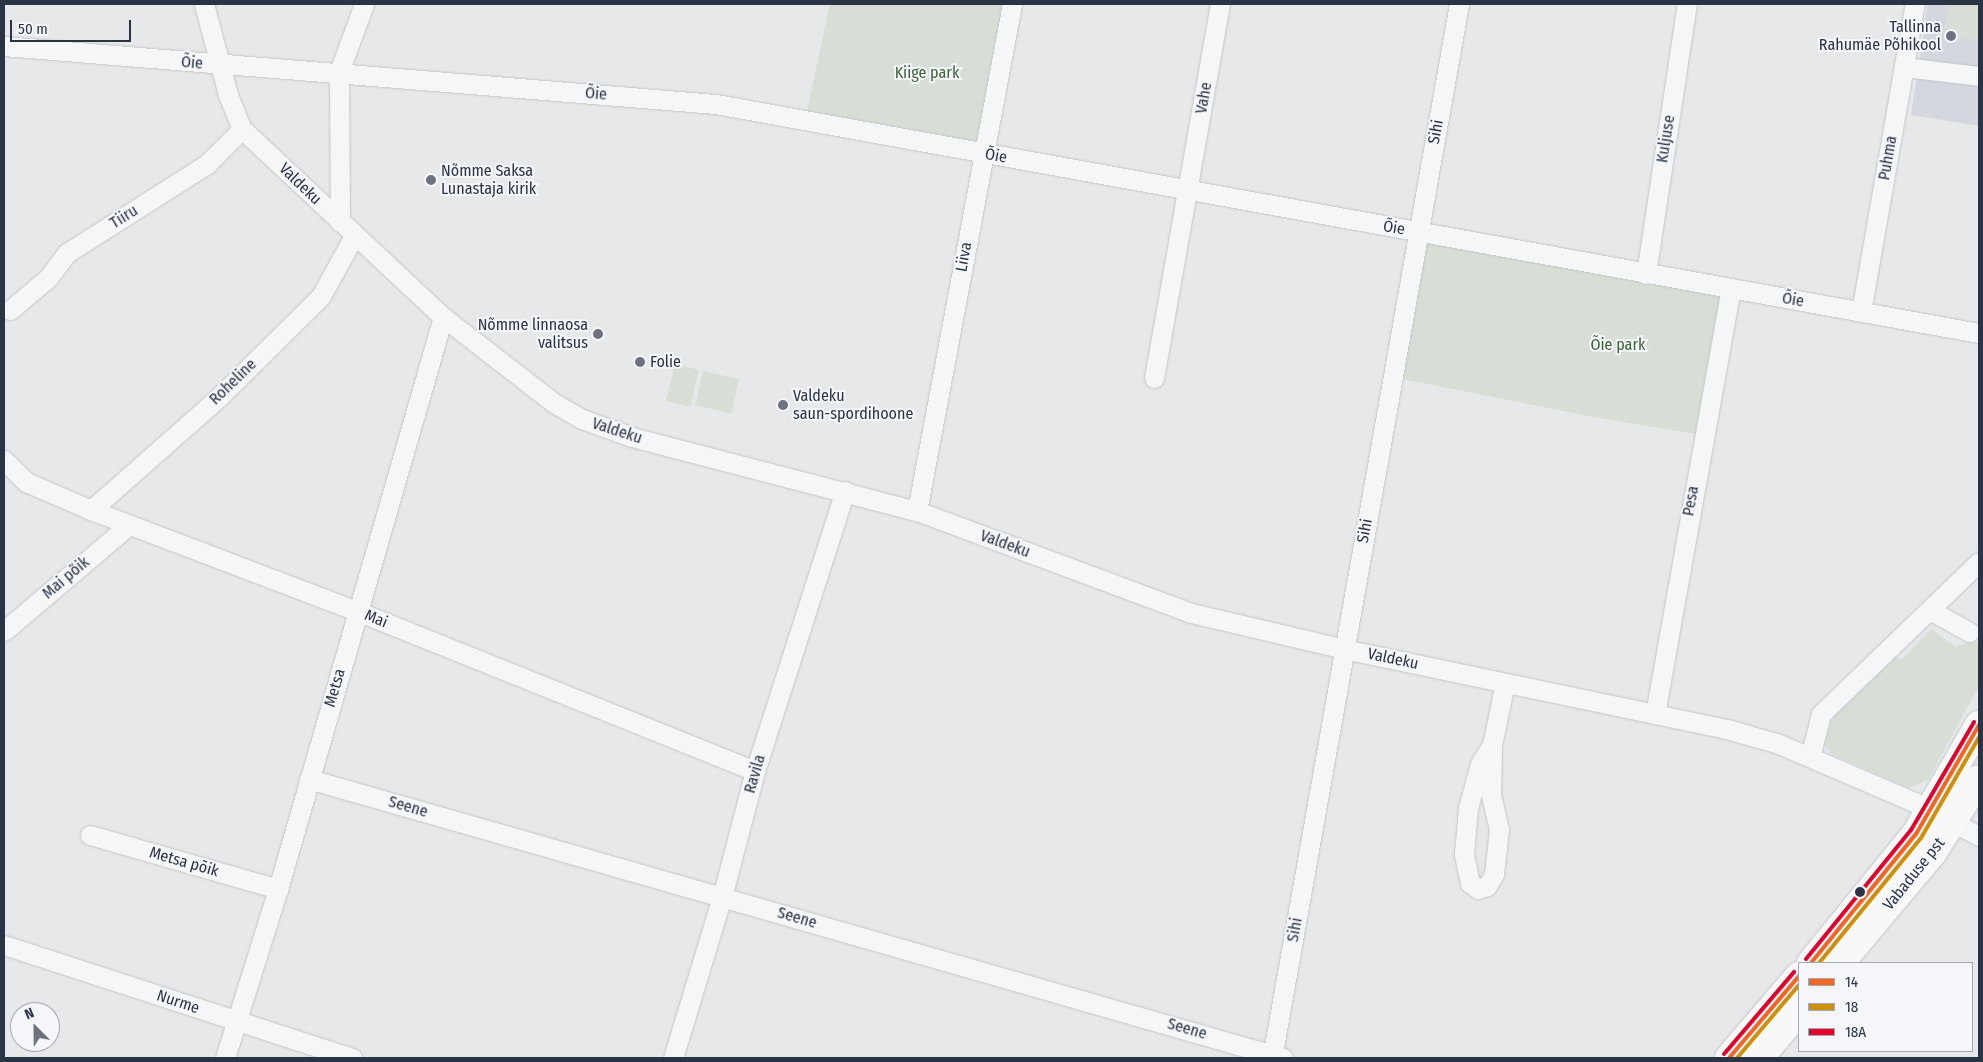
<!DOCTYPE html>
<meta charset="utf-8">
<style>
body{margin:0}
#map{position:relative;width:1983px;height:1062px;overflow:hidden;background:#e6e8ea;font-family:"Fira Sans Condensed",sans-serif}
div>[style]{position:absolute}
.built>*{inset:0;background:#d4d7dd}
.green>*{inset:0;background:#d6ded6;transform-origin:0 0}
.roads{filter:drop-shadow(0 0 1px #c4c6c8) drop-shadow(0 0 1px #c4c6c8)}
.minor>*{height:19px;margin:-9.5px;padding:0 9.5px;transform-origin:9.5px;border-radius:9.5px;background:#f5f6f7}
.highway>*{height:28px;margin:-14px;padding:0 14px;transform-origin:14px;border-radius:14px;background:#f8f8f8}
.bus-1>*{height:4px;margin:-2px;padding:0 2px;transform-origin:2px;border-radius:2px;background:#f26522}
.bus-2>*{height:4px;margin:-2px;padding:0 2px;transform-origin:2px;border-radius:2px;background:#ce8f0e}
.bus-3>*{height:4px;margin:-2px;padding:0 2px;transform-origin:2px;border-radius:2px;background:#e4002b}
.dots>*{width:14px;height:14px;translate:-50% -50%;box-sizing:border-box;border:2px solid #f4f6f9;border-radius:50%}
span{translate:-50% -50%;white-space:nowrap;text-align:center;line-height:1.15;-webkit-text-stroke:4px #f4f6f9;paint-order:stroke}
.poi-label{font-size:16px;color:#2b3445}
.right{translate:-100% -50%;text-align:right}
.left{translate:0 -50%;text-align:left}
.street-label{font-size:16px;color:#2b3445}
.park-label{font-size:16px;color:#3f6138}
.frame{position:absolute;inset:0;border:5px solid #2b3445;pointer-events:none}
.legend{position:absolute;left:1798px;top:962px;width:175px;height:90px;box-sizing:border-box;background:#f4f6f9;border:1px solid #a4a8b1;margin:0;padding:6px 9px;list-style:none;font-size:15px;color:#2b3445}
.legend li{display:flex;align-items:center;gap:10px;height:25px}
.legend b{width:25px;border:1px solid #a4a8b1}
.north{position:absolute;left:10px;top:1002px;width:50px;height:50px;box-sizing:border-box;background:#f4f6f9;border:1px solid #a4a8b1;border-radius:50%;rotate:337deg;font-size:14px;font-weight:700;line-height:20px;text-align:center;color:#2b3445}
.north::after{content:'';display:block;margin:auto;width:18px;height:22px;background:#6c737f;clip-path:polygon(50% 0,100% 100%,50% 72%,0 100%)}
.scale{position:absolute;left:10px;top:20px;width:121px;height:22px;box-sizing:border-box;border:2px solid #2b3445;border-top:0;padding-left:6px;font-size:15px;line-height:18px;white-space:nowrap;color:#2b3445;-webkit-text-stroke:4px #f4f6f9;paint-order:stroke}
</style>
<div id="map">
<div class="built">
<i style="clip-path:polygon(1928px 4px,1979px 4px,1979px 126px,1911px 115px)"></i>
</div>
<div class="green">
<i style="clip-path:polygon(830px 4px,1012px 4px,983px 154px,805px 120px)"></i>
<i style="clip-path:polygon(1949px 4px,1979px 4px,1979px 42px,1943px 35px)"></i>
<i style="clip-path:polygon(1419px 232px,1731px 289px,1703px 435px,1604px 419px,1392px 377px)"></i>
<i style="left:675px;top:364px;width:25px;height:38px;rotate:14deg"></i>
<i style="left:703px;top:371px;width:37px;height:35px;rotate:13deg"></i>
<i style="clip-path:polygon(1931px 629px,1956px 647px,1972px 640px,1979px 644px,1979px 686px,1928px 780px,1909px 788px,1831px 754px,1824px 744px,1831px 722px,1844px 699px,1893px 654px,1901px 660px)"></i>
</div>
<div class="roads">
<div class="minor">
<i style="left:204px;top:4px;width:94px;rotate:75.2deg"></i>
<i style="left:228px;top:95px;width:37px;rotate:68deg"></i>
<i style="left:242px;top:129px;width:275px;rotate:43.1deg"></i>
<i style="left:443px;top:317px;width:140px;rotate:37.8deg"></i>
<i style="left:554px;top:403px;width:32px;rotate:30deg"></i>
<i style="left:582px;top:419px;width:53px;rotate:19.8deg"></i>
<i style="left:632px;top:437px;width:294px;rotate:14.6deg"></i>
<i style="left:917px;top:511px;width:292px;rotate:20.4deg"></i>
<i style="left:1191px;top:613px;width:157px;rotate:13.2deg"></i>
<i style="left:1344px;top:649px;width:391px;rotate:11.8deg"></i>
<i style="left:1727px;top:729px;width:54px;rotate:16.1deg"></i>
<i style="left:1779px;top:744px;width:147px;rotate:23.2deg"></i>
<i style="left:1914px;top:802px;width:73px;rotate:27.6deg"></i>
<i style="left:4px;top:46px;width:714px;rotate:4.66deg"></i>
<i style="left:716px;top:104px;width:1284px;rotate:10.28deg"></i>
<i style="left:1904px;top:67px;width:76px;rotate:6.8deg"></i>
<i style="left:340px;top:222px;width:150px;rotate:-90.4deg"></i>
<i style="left:339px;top:72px;width:72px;rotate:-69.8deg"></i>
<i style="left:1646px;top:274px;width:273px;rotate:-81.4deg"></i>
<i style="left:10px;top:310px;width:50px;rotate:-40.1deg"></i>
<i style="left:48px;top:278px;width:31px;rotate:-53deg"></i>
<i style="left:67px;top:253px;width:166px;rotate:-32.4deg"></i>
<i style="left:207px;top:164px;width:49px;rotate:-45deg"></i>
<i style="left:1861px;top:312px;width:313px;rotate:-80.1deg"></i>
<i style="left:1154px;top:378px;width:380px;rotate:-80deg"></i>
<i style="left:4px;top:460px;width:31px;rotate:45deg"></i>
<i style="left:26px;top:482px;width:71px;rotate:23.3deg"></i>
<i style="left:91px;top:510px;width:285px;rotate:20.8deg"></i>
<i style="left:357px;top:611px;width:429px;rotate:21.9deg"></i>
<i style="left:91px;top:510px;width:171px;rotate:-41.4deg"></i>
<i style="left:219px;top:397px;width:144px;rotate:-44.7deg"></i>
<i style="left:321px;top:296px;width:68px;rotate:-61.2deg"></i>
<i style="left:917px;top:511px;width:516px;rotate:-79.39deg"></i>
<i style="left:1930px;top:610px;width:45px;rotate:29.4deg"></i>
<i style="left:4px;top:631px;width:164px;rotate:-40.3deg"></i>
<i style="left:1655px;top:714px;width:432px;rotate:-79.9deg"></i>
<i style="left:1492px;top:745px;width:50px;rotate:91.1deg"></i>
<i style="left:1491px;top:795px;width:35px;rotate:77deg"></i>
<i style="left:1499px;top:829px;width:45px;rotate:96.3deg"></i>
<i style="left:1494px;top:874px;width:14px;rotate:120deg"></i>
<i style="left:1487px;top:886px;width:9px;rotate:162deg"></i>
<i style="left:1478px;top:889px;width:10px;rotate:-143deg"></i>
<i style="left:1470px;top:883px;width:30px;rotate:-102deg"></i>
<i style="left:1464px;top:854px;width:46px;rotate:-85deg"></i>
<i style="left:1468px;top:808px;width:46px;rotate:-74.7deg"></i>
<i style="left:1480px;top:764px;width:22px;rotate:-58deg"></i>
<i style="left:1492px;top:745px;width:63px;rotate:-78.2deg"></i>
<i style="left:1810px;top:757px;width:44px;rotate:-75.7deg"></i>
<i style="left:1821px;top:714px;width:219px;rotate:-43.9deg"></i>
<i style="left:309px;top:779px;width:1013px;rotate:15.98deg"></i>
<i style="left:90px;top:835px;width:196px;rotate:16deg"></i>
<i style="left:4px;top:945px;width:366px;rotate:18deg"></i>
<i style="left:225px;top:1058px;width:177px;rotate:-72.6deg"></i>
<i style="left:278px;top:889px;width:595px;rotate:-73.91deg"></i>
<i style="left:673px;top:1058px;width:168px;rotate:-73.1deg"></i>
<i style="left:722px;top:897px;width:130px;rotate:-75.3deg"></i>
<i style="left:755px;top:771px;width:294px;rotate:-72.2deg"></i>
<i style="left:1272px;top:1058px;width:1070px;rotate:-79.94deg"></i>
</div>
<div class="highway">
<i style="left:1811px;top:963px;width:166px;rotate:-50.9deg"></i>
<i style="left:1916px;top:834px;width:126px;rotate:-60deg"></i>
<i style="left:1840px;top:963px;width:145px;rotate:-50deg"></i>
<i style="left:1933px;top:852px;width:86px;rotate:-57.8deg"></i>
<i style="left:1729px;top:1058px;width:108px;rotate:-49.5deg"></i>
<i style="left:1759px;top:1058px;width:62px;rotate:-49.6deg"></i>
</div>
</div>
<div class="bus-1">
<i style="left:1811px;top:963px;width:166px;rotate:-50.9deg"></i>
<i style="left:1916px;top:834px;width:126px;rotate:-60deg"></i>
<i style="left:1729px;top:1058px;width:108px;rotate:-49.5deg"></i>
</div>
<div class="bus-2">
<i style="left:1819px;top:963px;width:161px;rotate:-50.8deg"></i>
<i style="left:1921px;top:838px;width:116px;rotate:-60.1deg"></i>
<i style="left:1737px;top:1058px;width:96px;rotate:-49.7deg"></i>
</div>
<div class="bus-3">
<i style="left:1806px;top:959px;width:166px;rotate:-50.9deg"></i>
<i style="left:1911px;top:830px;width:125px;rotate:-59.7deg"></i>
<i style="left:1724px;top:1054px;width:108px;rotate:-49.5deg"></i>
</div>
<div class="dots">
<i style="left:1951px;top:36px;background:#6c737f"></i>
<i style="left:431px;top:180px;background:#6c737f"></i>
<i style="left:598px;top:334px;background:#6c737f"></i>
<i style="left:640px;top:362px;background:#6c737f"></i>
<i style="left:783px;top:405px;background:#6c737f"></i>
<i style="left:1860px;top:892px;background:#2b3445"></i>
</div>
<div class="poi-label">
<span class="right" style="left:1941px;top:36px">Tallinna<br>Rahumäe Põhikool</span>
<span class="left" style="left:441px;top:180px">Nõmme Saksa<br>Lunastaja kirik</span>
<span class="right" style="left:588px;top:334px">Nõmme linnaosa<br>valitsus</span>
<span class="left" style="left:650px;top:362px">Folie</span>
<span class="left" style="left:793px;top:405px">Valdeku<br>saun-spordihoone</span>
</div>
<div class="street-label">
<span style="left:192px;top:63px;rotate:5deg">Õie</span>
<span style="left:596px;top:94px;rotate:5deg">Õie</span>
<span style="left:1204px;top:98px;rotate:-80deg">Vahe</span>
<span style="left:1436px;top:132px;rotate:-80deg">Sihi</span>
<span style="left:1666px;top:139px;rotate:-81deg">Kuljuse</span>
<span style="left:996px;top:156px;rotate:10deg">Õie</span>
<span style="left:1888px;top:158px;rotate:-80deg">Puhma</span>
<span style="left:300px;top:184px;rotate:44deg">Valdeku</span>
<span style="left:124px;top:217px;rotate:-32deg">Tiiru</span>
<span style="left:1394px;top:228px;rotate:9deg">Õie</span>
<span style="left:964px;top:257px;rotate:-80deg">Liiva</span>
<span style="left:1793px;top:300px;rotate:10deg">Õie</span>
<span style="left:233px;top:382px;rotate:-44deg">Roheline</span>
<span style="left:617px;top:431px;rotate:18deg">Valdeku</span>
<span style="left:1691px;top:501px;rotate:-80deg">Pesa</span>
<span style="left:1365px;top:531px;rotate:-80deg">Sihi</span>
<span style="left:1005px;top:544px;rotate:20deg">Valdeku</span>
<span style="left:66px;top:578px;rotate:-40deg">Mai põik</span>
<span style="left:376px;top:619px;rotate:22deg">Mai</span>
<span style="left:1393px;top:659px;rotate:12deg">Valdeku</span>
<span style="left:335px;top:688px;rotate:-74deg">Metsa</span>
<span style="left:755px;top:774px;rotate:-74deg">Ravila</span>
<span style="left:408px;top:807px;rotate:16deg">Seene</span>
<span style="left:184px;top:862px;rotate:16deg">Metsa põik</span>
<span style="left:1914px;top:874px;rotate:-51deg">Vabaduse pst</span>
<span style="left:797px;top:918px;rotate:16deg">Seene</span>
<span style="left:1295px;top:930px;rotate:-80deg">Sihi</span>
<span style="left:178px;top:1002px;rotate:18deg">Nurme</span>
<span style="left:1187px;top:1029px;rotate:16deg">Seene</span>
</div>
<div class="park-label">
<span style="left:927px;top:73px">Kiige park</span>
<span style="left:1618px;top:345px">Õie park</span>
</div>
<div class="frame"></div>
<ul class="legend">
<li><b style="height:6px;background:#f26522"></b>14</li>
<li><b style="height:6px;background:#ce8f0e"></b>18</li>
<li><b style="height:6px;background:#e4002b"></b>18A</li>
</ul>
<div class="north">N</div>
<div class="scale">50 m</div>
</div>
